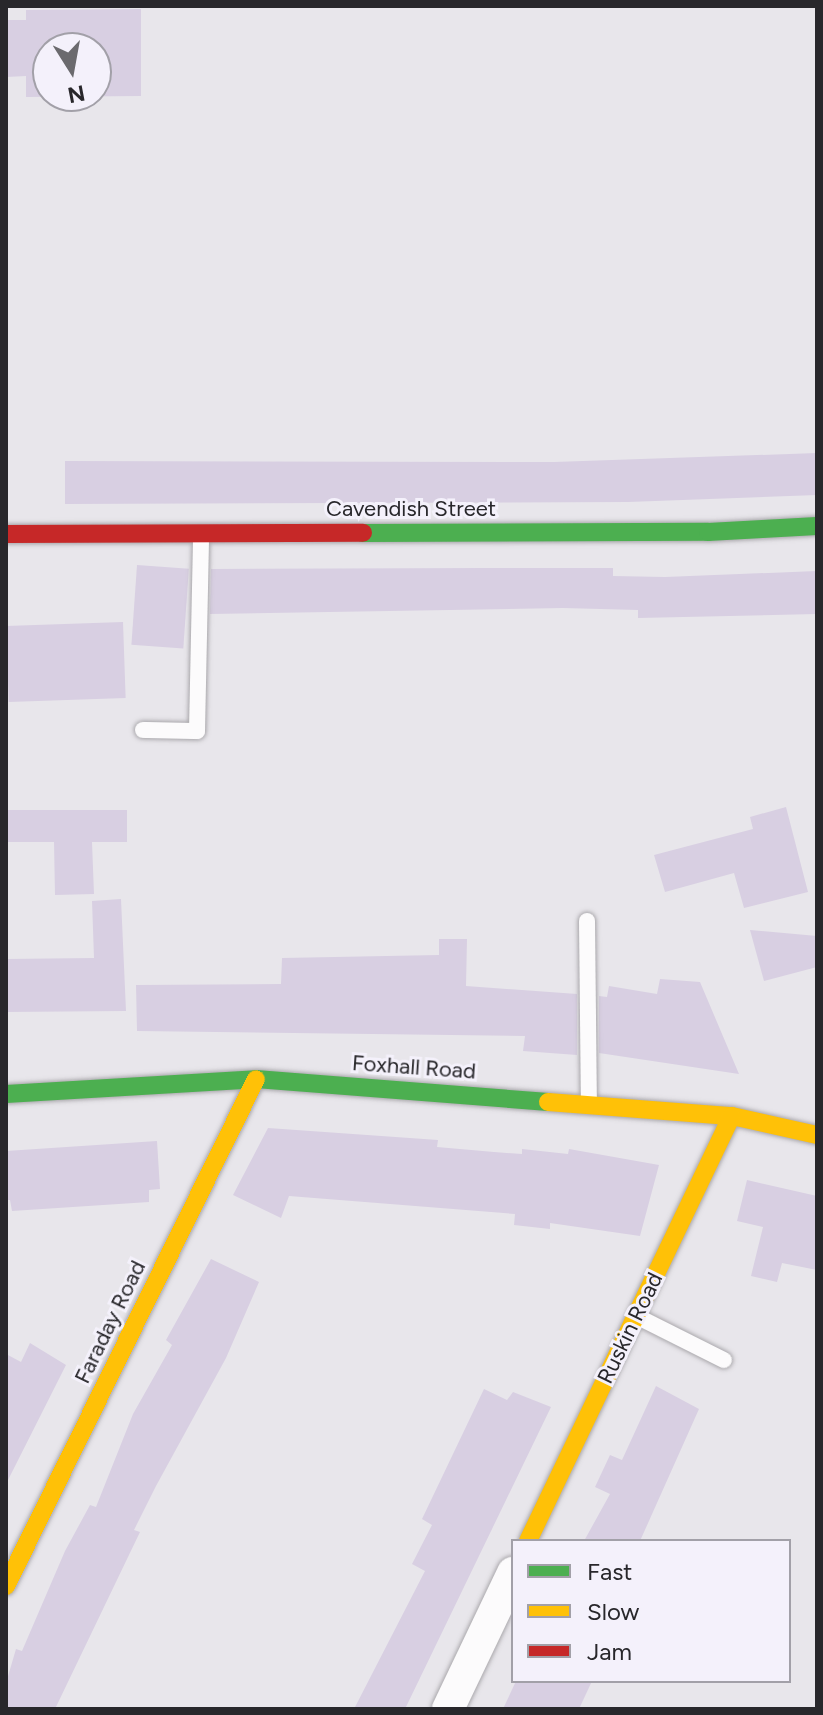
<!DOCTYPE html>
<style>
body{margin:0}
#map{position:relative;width:823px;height:1715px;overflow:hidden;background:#e8e6eb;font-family:Figtree,sans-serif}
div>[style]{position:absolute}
.building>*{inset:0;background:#d8cfe2;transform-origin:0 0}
.roads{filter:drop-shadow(0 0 2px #aaa8ac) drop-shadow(0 0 2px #aaa8ac)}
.lane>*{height:16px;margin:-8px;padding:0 8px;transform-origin:8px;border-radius:8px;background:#fcfbfc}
.street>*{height:32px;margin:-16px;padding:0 16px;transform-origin:16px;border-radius:16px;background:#fcfbfc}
.fast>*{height:18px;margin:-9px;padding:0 9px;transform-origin:9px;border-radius:9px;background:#4caf50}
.slow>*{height:18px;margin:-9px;padding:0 9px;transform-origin:9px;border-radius:9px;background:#ffc107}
.jam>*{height:18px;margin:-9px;padding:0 9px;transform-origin:9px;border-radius:9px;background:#c62828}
span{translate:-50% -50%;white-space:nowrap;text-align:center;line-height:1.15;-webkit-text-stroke:6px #f4f1fb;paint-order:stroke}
.street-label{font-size:22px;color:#28272b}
.frame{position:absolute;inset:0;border:8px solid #28272b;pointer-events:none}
.legend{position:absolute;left:511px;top:1539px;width:280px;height:144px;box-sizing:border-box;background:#f4f1fb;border:2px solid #a2a0a8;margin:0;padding:10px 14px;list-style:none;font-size:24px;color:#28272b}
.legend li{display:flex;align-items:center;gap:16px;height:40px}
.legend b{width:40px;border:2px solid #a2a0a8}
.north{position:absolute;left:32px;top:32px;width:80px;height:80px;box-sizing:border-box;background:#f4f1fb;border:2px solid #a2a0a8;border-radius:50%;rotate:169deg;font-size:22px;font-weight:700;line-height:32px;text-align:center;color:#28272b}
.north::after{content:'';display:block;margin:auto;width:28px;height:36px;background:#6b6a6e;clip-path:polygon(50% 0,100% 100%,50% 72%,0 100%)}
</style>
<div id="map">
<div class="building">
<i style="clip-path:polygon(evenodd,141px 9px,141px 96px,26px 97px,26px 76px,6px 77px,6px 20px,26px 20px,26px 10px,141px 9px,48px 48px,96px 48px,96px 96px,48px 96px,48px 48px)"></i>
<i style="clip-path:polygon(817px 453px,817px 495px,628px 502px,65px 504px,65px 461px,554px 462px)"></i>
<i style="left:137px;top:565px;width:52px;height:80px;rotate:4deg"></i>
<i style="clip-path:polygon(486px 568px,613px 568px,613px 576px,665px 577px,817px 571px,817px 614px,638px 618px,638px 610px,563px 608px,210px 614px,211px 569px)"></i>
<i style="left:123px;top:622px;width:76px;height:117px;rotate:88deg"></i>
<i style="clip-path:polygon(786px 807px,808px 892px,744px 908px,734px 873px,665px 892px,654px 855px,753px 829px,750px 817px)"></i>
<i style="clip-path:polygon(6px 810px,127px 810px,127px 842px,92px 842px,94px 894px,55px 895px,54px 842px,6px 842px)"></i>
<i style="clip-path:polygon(121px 899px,126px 1011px,6px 1012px,6px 959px,94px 958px,92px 901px)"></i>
<i style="clip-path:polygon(750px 930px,817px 936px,817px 967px,764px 981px)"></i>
<i style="clip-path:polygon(439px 939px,467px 939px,466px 986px,577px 994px,577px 1055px,523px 1051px,525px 1036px,137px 1031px,136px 985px,281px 984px,282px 958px,439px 955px)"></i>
<i style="clip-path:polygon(660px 979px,700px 982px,739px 1074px,599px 1053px,599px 996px,607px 997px,609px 986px,657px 994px)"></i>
<i style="clip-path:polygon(268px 1128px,438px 1140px,437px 1147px,494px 1152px,522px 1154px,522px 1149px,568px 1154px,569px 1149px,659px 1165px,640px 1236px,550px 1223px,550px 1229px,514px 1225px,515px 1214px,289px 1196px,281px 1218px,233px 1195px)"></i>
<i style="clip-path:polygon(157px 1141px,160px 1189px,149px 1190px,149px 1202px,12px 1211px,10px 1200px,6px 1200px,6px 1151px)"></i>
<i style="clip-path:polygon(747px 1180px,817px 1196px,817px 1270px,782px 1263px,777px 1282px,751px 1276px,763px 1227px,737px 1221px)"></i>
<i style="clip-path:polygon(211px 1259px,259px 1282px,226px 1358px,156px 1486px,134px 1530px,140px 1532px,55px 1709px,6px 1709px,6px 1683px,16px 1649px,22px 1651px,65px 1551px,90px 1505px,96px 1507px,133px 1414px,172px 1345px,166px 1340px)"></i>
<i style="clip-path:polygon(30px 1343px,66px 1365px,6px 1484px,6px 1354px,21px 1362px)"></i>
<i style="clip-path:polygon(656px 1386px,699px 1409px,640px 1541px,584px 1541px,610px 1494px,595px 1487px,610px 1455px,622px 1460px)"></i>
<i style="clip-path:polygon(484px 1389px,507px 1400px,513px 1392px,551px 1407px,405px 1709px,354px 1709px,425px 1571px,412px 1564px,432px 1525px,422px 1519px)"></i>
<i style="clip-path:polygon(516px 1681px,592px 1681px,579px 1709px,503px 1709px)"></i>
</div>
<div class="roads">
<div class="lane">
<i style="left:143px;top:730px;width:54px;rotate:1.1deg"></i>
<i style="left:197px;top:731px;width:196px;rotate:-88.8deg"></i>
<i style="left:587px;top:921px;width:182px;rotate:89.4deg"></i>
<i style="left:638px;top:1317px;width:96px;rotate:26.6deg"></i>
</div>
<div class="street">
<i style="left:448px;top:1709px;width:151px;rotate:-64.5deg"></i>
</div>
<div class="fast">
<i style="left:363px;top:533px;width:345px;rotate:-0.2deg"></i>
<i style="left:708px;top:532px;width:109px;rotate:-3.2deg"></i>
<i style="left:6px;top:1094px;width:250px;rotate:-3.4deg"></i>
<i style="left:256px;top:1079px;width:293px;rotate:4.5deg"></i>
</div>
<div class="slow">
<i style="left:548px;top:1102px;width:185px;rotate:4.4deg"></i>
<i style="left:732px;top:1116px;width:87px;rotate:12.6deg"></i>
<i style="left:528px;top:1541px;width:471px;rotate:-64.4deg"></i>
<i style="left:6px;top:1586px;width:565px;rotate:-63.75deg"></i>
</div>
<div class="jam">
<i style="left:6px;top:534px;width:357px;rotate:-0.2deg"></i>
</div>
</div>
<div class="street-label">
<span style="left:411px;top:509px">Cavendish Street</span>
<span style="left:414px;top:1067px;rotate:4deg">Foxhall Road</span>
<span style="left:110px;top:1322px;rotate:-64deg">Faraday Road</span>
<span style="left:630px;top:1328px;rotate:-64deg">Ruskin Road</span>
</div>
<div class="frame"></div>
<ul class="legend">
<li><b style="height:10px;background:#4caf50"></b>Fast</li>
<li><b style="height:10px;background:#ffc107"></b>Slow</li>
<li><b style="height:10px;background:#c62828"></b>Jam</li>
</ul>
<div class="north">N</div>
</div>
